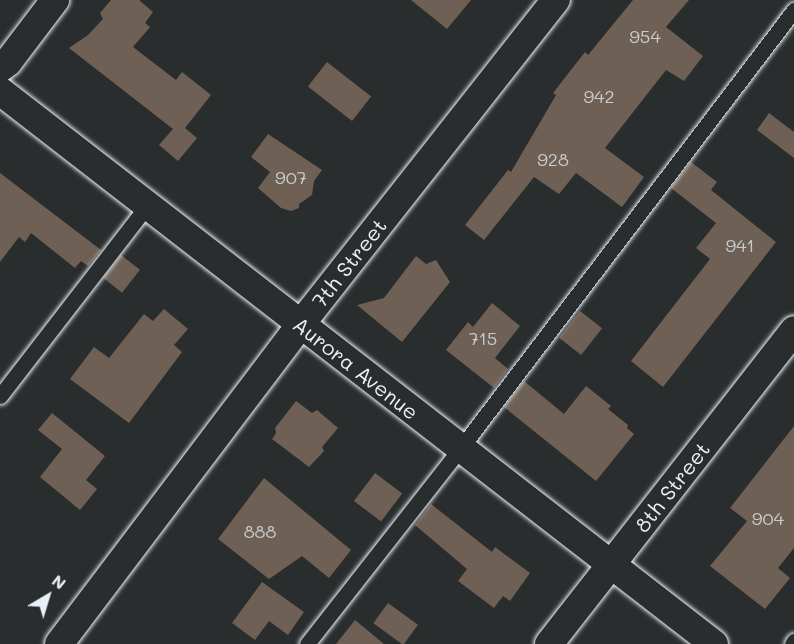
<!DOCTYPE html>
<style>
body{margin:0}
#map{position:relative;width:794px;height:644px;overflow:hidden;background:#2a2d2e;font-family:Mali,sans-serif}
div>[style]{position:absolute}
.building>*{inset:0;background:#6e6054;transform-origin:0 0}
.roads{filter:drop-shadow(0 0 2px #e8f1f8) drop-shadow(0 0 2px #e8f1f8)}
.lane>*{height:15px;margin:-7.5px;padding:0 7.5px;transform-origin:7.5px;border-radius:7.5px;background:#2a2d2e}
.street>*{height:28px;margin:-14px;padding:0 14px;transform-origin:14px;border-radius:14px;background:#2a2d2e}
span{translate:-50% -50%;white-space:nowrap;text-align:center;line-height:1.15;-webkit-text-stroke:4.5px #2a2d2e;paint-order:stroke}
.number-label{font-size:18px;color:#cacdcf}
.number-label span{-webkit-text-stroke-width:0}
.street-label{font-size:21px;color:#e8f1f8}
.north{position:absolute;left:18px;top:566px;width:60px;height:60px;-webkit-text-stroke:4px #2a2d2e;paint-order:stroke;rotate:38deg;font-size:16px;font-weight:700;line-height:24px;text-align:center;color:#e8f1f8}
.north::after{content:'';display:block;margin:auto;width:21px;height:27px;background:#e8f1f8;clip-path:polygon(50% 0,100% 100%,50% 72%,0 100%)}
</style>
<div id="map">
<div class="building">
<i style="clip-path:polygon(111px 0,139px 0,153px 12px,145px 23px,150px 27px,133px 47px,176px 80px,182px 72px,211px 95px,185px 128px,197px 138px,178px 161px,159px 145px,173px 129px,69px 48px,88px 35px,103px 19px,100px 13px)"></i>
<i style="clip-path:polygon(411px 0,471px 0,447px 29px)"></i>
<i style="clip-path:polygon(633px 0,689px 0,666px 27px,703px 56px,684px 81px,666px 70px,605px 148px,644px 177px,622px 207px,576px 173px,559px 194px,534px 177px,484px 240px,465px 225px,508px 170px,511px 172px,556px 95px,553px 93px,585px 52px,588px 55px)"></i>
<i style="left:327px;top:62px;width:56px;height:31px;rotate:38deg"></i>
<i style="clip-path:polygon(769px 113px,794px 132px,794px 158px,757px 130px)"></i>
<i style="clip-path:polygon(268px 134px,322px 170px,314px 181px,312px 195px,299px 204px,299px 208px,291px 211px,281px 208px,258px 188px,270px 172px,251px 157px)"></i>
<i style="clip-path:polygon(691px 162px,717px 182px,711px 190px,776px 242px,663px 387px,631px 361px,710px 259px,696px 248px,716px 223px,671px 188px)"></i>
<i style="clip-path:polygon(0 173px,101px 250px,88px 266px,81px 261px,75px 268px,31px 233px,25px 242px,19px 237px,0 262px)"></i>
<i style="left:121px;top:255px;width:24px;height:29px;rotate:38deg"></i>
<i style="clip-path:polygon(416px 256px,426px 264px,436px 260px,450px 282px,402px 342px,357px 305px,384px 298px)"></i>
<i style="clip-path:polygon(492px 303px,520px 326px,495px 358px,508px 369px,494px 388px,446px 350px,468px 322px,473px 327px)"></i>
<i style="clip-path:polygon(164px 309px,188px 329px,174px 345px,182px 352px,129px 423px,70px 379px,94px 347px,109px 358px,144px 314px,153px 321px)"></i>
<i style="left:580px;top:311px;width:28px;height:34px;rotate:38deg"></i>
<i style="clip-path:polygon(524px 381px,564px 414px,586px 386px,611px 406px,608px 409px,628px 425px,627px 428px,634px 434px,596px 481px,504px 407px)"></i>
<i style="clip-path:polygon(296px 401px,312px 413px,317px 410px,338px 428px,322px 447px,324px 451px,309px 467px,272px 439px,276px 433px,275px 428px)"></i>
<i style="clip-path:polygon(52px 413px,105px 456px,86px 480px,97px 489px,80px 510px,40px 477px,62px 449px,38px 430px)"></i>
<i style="clip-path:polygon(794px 426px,794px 548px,778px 568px,790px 578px,765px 609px,710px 566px,747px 521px,730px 508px)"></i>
<i style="left:375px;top:473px;width:34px;height:35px;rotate:37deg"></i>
<i style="clip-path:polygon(264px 478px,351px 550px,329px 578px,302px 556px,269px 579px,218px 539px)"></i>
<i style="clip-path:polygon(431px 504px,492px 552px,495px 547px,530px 573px,510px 601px,503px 596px,494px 608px,458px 581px,467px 569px,415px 525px)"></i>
<i style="clip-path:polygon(262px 582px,304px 612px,288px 635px,269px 621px,255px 640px,232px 623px)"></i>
<i style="left:388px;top:603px;width:37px;height:25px;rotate:36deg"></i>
<i style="clip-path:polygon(355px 620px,384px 644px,336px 644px)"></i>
</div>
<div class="roads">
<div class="lane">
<i style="left:0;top:396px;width:240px;rotate:-52.3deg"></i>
<i style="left:307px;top:644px;width:248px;rotate:-51.9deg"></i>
<i style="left:460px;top:449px;width:552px;rotate:-52.74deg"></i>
<i style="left:792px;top:644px;width:4px;rotate:-56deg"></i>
</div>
<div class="street">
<i style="left:0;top:68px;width:10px;rotate:-37deg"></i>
<i style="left:8px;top:62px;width:78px;rotate:-52.8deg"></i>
<i style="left:0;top:91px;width:903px;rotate:37.76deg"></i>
<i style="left:59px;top:644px;width:400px;rotate:-52.9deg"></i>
<i style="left:300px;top:325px;width:414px;rotate:-51.8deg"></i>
<i style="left:549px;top:644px;width:398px;rotate:-52deg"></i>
</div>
</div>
<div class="number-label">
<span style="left:645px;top:36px">954</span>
<span style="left:599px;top:96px">942</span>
<span style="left:553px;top:159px">928</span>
<span style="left:291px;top:177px">907</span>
<span style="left:740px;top:245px">941</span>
<span style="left:483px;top:338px">715</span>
<span style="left:768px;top:518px">904</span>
<span style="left:260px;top:531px">888</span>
</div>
<div class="street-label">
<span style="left:349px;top:263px;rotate:-52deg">7th Street</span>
<span style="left:356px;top:368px;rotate:38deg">Aurora Avenue</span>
<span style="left:672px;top:487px;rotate:-52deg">8th Street</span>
</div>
<div class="north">N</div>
</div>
